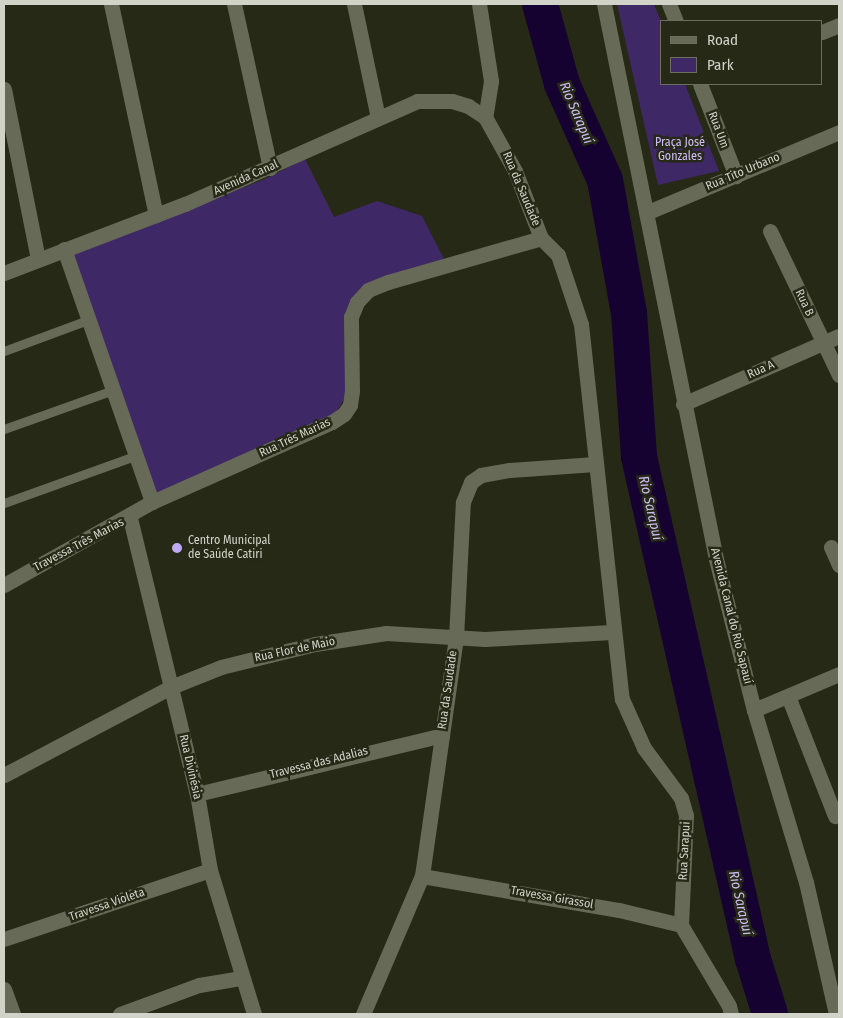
<!DOCTYPE html>
<meta charset="utf-8">
<style>
body{margin:0}
#map{position:relative;width:843px;height:1018px;overflow:hidden;background:#272917;font-family:"Fira Sans Condensed",sans-serif}
div>[style]{position:absolute}
.green>*{inset:0;background:#3e2865}
.river>*{height:36px;margin:-18px;padding:0 18px;transform-origin:18px;border-radius:18px;background:#160231}
.lane>*{height:9px;margin:-4.5px;padding:0 4.5px;transform-origin:4.5px;border-radius:4.5px;background:#676a56}
.street>*{height:15px;margin:-7.5px;padding:0 7.5px;transform-origin:7.5px;border-radius:7.5px;background:#676a56}
.secondary>*{height:15px;margin:-7.5px;padding:0 7.5px;transform-origin:7.5px;border-radius:7.5px;background:#676a56}
.dots>*{width:14px;height:14px;translate:-50% -50%;box-sizing:border-box;border:2px solid #272917;border-radius:50%}
span{translate:-50% -50%;white-space:nowrap;text-align:center;line-height:1.15;-webkit-text-stroke:5px #272917;paint-order:stroke}
.street-label{font-size:12px;color:#d2d3c8}
.park-label{font-size:12px;color:#cfbffa}
.poi-label{font-size:12px;color:#d2d3c8}
.left{translate:0 -50%;text-align:left}
.water-label{font-size:14px;color:#cebef9;font-style:italic}
.frame{position:absolute;inset:0;border:5px solid #d2d3c8;pointer-events:none}
.legend{position:absolute;left:660px;top:20px;width:162px;height:65px;box-sizing:border-box;background:#272917;border:1px solid #6b6d5e;margin:0;padding:6px 9px;list-style:none;font-size:15px;color:#d2d3c8}
.legend li{display:flex;align-items:center;gap:10px;height:25px}
.legend b{width:25px;border:1px solid #6b6d5e}
</style>
<div id="map">
<div class="green">
<i style="clip-path:polygon(617px 4px,654px 4px,662px 24px,662px 84px,685px 84px,719px 171px,658px 185px)"></i>
<i style="clip-path:polygon(305px 159px,334px 217px,377px 201px,422px 216px,444px 259px,357px 294px,347px 394px,331px 421px,157px 497px,70px 253px,265px 179px)"></i>
</div>
<div class="river">
<i style="left:540px;top:4px;width:83px;rotate:74.6deg"></i>
<i style="left:562px;top:84px;width:105px;rotate:65.9deg"></i>
<i style="left:605px;top:180px;width:135px;rotate:79.8deg"></i>
<i style="left:629px;top:313px;width:144px;rotate:86deg"></i>
<i style="left:639px;top:457px;width:515px;rotate:77.21deg"></i>
<i style="left:753px;top:959px;width:58px;rotate:72.8deg"></i>
</div>
<div class="lane">
<i style="left:4px;top:351px;width:90px;rotate:-20.3deg"></i>
<i style="left:4px;top:429px;width:116px;rotate:-19.7deg"></i>
<i style="left:4px;top:503px;width:141px;rotate:-19.8deg"></i>
</div>
<div class="street">
<i style="left:111px;top:4px;width:216px;rotate:78deg"></i>
<i style="left:234px;top:4px;width:168px;rotate:77.6deg"></i>
<i style="left:354px;top:4px;width:116px;rotate:78.1deg"></i>
<i style="left:479px;top:4px;width:78px;rotate:81.1deg"></i>
<i style="left:491px;top:81px;width:36px;rotate:99deg"></i>
<i style="left:669px;top:4px;width:18px;rotate:68deg"></i>
<i style="left:822px;top:32px;width:18px;rotate:-22deg"></i>
<i style="left:700px;top:84px;width:99px;rotate:68.6deg"></i>
<i style="left:4px;top:89px;width:173px;rotate:78.7deg"></i>
<i style="left:648px;top:212px;width:207px;rotate:-22.7deg"></i>
<i style="left:770px;top:231px;width:160px;rotate:64.4deg"></i>
<i style="left:64px;top:249px;width:268px;rotate:70.8deg"></i>
<i style="left:4px;top:273px;width:194px;rotate:-20.9deg"></i>
<i style="left:185px;top:204px;width:254px;rotate:-23.9deg"></i>
<i style="left:417px;top:101px;width:35px"></i>
<i style="left:452px;top:101px;width:17px;rotate:17deg"></i>
<i style="left:468px;top:106px;width:20px;rotate:33deg"></i>
<i style="left:485px;top:117px;width:62px;rotate:60.9deg"></i>
<i style="left:515px;top:171px;width:72px;rotate:68.8deg"></i>
<i style="left:541px;top:238px;width:24px;rotate:45deg"></i>
<i style="left:558px;top:255px;width:73px;rotate:71.6deg"></i>
<i style="left:581px;top:324px;width:377px;rotate:83.8deg"></i>
<i style="left:622px;top:699px;width:54px;rotate:65.8deg"></i>
<i style="left:644px;top:748px;width:62px;rotate:53.5deg"></i>
<i style="left:681px;top:798px;width:18px;rotate:74deg"></i>
<i style="left:686px;top:815px;width:110px;rotate:92.6deg"></i>
<i style="left:681px;top:925px;width:94px;rotate:59.3deg"></i>
<i style="left:729px;top:1006px;width:8px;rotate:76deg"></i>
<i style="left:683px;top:404px;width:170px;rotate:-23.6deg"></i>
<i style="left:130px;top:518px;width:284px;rotate:76.4deg"></i>
<i style="left:197px;top:794px;width:77px;rotate:80.3deg"></i>
<i style="left:210px;top:870px;width:151px;rotate:73deg"></i>
<i style="left:831px;top:547px;width:20px;rotate:66deg"></i>
<i style="left:4px;top:585px;width:170px;rotate:-29.3deg"></i>
<i style="left:152px;top:502px;width:197px;rotate:-24deg"></i>
<i style="left:332px;top:422px;width:14px;rotate:-34deg"></i>
<i style="left:344px;top:414px;width:11px;rotate:-56deg"></i>
<i style="left:350px;top:405px;width:14px;rotate:-82deg"></i>
<i style="left:352px;top:391px;width:74px;rotate:-90.8deg"></i>
<i style="left:351px;top:317px;width:16px;rotate:-68deg"></i>
<i style="left:357px;top:302px;width:16px;rotate:-47deg"></i>
<i style="left:368px;top:290px;width:22px;rotate:-22deg"></i>
<i style="left:388px;top:282px;width:159px;rotate:-16deg"></i>
<i style="left:788px;top:696px;width:129px;rotate:68.6deg"></i>
<i style="left:754px;top:710px;width:92px;rotate:-23deg"></i>
<i style="left:4px;top:775px;width:189px;rotate:-27.8deg"></i>
<i style="left:171px;top:687px;width:54px;rotate:-21.8deg"></i>
<i style="left:221px;top:667px;width:97px;rotate:-13.7deg"></i>
<i style="left:315px;top:644px;width:72px;rotate:-8.8deg"></i>
<i style="left:386px;top:633px;width:99px;rotate:3.5deg"></i>
<i style="left:485px;top:639px;width:127px;rotate:-3.2deg"></i>
<i style="left:197px;top:794px;width:252px;rotate:-13.5deg"></i>
<i style="left:422px;top:876px;width:200px;rotate:9.8deg"></i>
<i style="left:619px;top:910px;width:64px;rotate:13.6deg"></i>
<i style="left:4px;top:939px;width:217px;rotate:-18.5deg"></i>
<i style="left:4px;top:989px;width:27px;rotate:70deg"></i>
<i style="left:120px;top:1014px;width:84px;rotate:-20.2deg"></i>
<i style="left:199px;top:985px;width:43px;rotate:-9.5deg"></i>
<i style="left:363px;top:1014px;width:150px;rotate:-66.9deg"></i>
<i style="left:422px;top:876px;width:240px;rotate:-81.9deg"></i>
<i style="left:456px;top:638px;width:136px;rotate:-87.1deg"></i>
<i style="left:463px;top:502px;width:22px;rotate:-68deg"></i>
<i style="left:471px;top:482px;width:12px;rotate:-35deg"></i>
<i style="left:481px;top:475px;width:29px;rotate:-10deg"></i>
<i style="left:510px;top:470px;width:85px;rotate:-4deg"></i>
</div>
<div class="secondary">
<i style="left:604px;top:4px;width:566px;rotate:78.59deg"></i>
<i style="left:716px;top:559px;width:156px;rotate:75.9deg"></i>
<i style="left:754px;top:710px;width:180px;rotate:73.2deg"></i>
<i style="left:806px;top:882px;width:135px;rotate:77.2deg"></i>
</div>
<div class="dots">
<i style="left:177px;top:548px;background:#bea9f4"></i>
</div>
<div class="street-label">
<span style="left:718px;top:130px;rotate:69deg">Rua Um</span>
<span style="left:743px;top:172px;rotate:-23deg">Rua Tito Urbano</span>
<span style="left:246px;top:178px;rotate:-24deg">Avenida Canal</span>
<span style="left:521px;top:189px;rotate:67deg">Rua da Saudade</span>
<span style="left:804px;top:303px;rotate:65deg">Rua B</span>
<span style="left:761px;top:370px;rotate:-24deg">Rua A</span>
<span style="left:295px;top:438px;rotate:-25deg">Rua Três Marias</span>
<span style="left:79px;top:545px;rotate:-28deg">Travessa Três Marias</span>
<span style="left:731px;top:616px;rotate:76deg">Avenida Canal do Rio Sapauí</span>
<span style="left:295px;top:650px;rotate:-12deg">Rua Flor de Maio</span>
<span style="left:448px;top:690px;rotate:-82deg">Rua da Saudade</span>
<span style="left:319px;top:763px;rotate:-14deg">Travessa das Adalias</span>
<span style="left:190px;top:767px;rotate:77deg">Rua Divinésia</span>
<span style="left:685px;top:851px;rotate:-87deg">Rua Sarapui</span>
<span style="left:552px;top:898px;rotate:10deg">Travessa Girassol</span>
<span style="left:107px;top:905px;rotate:-19deg">Travessa Violeta</span>
</div>
<div class="park-label">
<span style="left:680px;top:150px">Praça José<br>Gonzales</span>
</div>
<div class="poi-label">
<span class="left" style="left:188px;top:548px">Centro Municipal<br>de Saúde Catiri</span>
</div>
<div class="water-label">
<span style="left:576px;top:113px;rotate:67deg">Rio Sarapuí</span>
<span style="left:650px;top:508px;rotate:77deg">Rio Sarapuí</span>
<span style="left:740px;top:903px;rotate:77deg">Rio Sarapuí</span>
</div>
<div class="frame"></div>
<ul class="legend">
<li><b style="height:6px;background:#676a56"></b>Road</li>
<li><b style="height:14px;background:#3e2865"></b>Park</li>
</ul>
</div>
